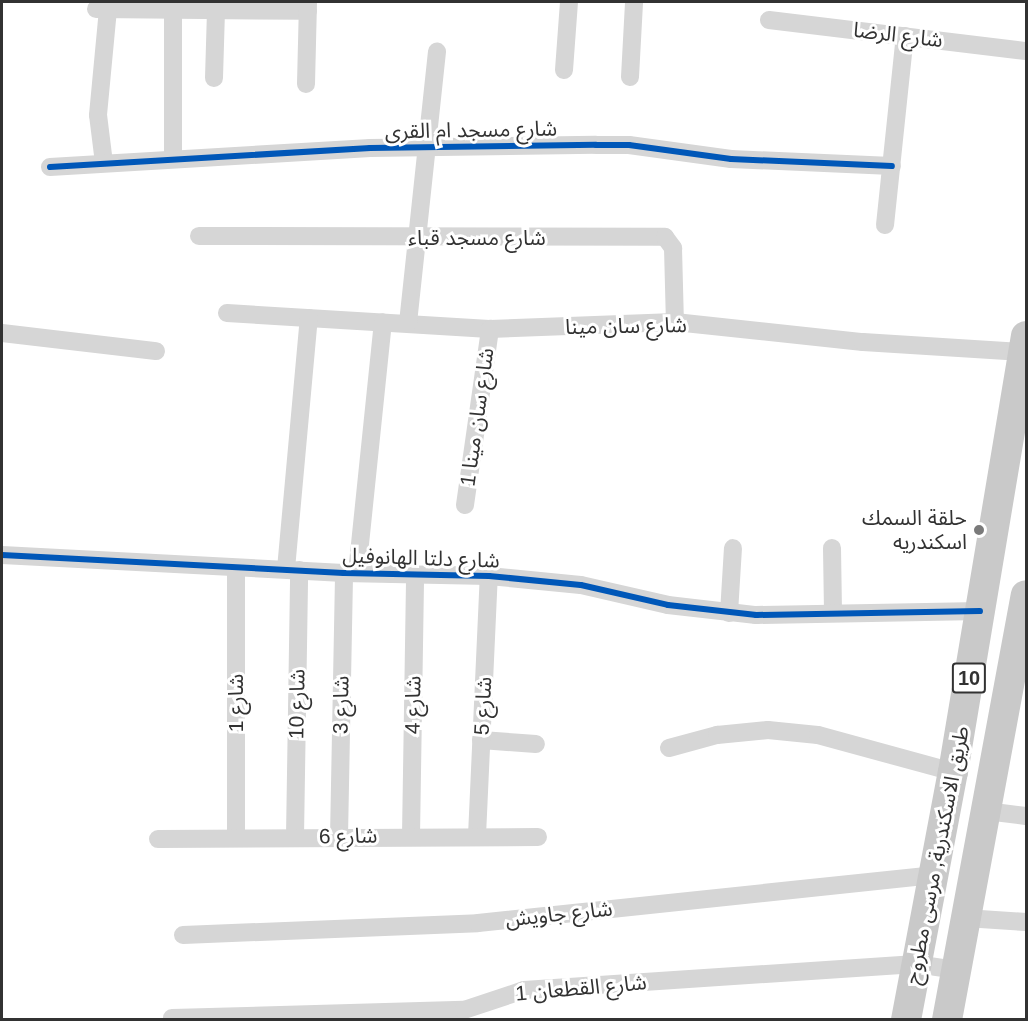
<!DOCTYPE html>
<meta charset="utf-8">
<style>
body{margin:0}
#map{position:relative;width:1028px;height:1021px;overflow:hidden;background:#fff;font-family:Arial,"Noto Sans Arabic",sans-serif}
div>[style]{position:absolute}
.street>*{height:18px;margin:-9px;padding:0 9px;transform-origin:9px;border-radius:9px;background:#d6d6d6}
.primary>*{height:30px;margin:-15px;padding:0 15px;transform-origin:15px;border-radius:15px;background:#c9c9c9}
.cycleway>*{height:6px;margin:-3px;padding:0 3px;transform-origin:3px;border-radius:3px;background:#0057b8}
.dots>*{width:16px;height:16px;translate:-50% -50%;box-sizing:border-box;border:3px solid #fff;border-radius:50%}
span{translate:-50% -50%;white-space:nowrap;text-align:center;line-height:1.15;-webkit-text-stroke:6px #fff;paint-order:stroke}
.shield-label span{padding:2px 4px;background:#fff;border:2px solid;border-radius:4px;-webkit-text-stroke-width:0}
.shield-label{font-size:20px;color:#323232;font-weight:700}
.street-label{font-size:21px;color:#323232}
.poi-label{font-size:21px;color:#323232}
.right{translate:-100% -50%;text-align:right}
.frame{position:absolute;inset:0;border:3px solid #323232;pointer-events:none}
</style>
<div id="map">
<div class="street">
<i style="left:96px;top:9px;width:212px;rotate:0.5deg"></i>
<i style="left:769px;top:20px;width:259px;rotate:6.9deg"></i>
<i style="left:564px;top:70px;width:68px;rotate:-85.8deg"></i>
<i style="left:630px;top:77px;width:75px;rotate:-86.9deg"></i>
<i style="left:214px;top:78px;width:67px;rotate:-88.3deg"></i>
<i style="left:306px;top:84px;width:82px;rotate:-88.6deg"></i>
<i style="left:173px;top:157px;width:146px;rotate:-90deg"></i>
<i style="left:104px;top:163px;width:48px;rotate:-97.1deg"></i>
<i style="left:98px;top:115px;width:106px;rotate:-84.6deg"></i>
<i style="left:50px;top:167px;width:321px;rotate:-3.4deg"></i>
<i style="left:370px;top:148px;width:226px;rotate:-0.8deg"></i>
<i style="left:596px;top:145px;width:33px"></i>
<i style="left:629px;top:145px;width:103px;rotate:7.8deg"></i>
<i style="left:731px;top:159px;width:161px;rotate:2.5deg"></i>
<i style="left:885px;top:225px;width:190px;rotate:-84deg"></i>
<i style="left:199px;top:236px;width:466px;rotate:0.1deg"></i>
<i style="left:665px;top:237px;width:14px;rotate:54deg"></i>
<i style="left:673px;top:248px;width:74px;rotate:88.5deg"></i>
<i style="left:227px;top:313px;width:263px;rotate:3.5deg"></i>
<i style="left:490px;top:329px;width:185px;rotate:-2.2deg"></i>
<i style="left:675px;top:322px;width:189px;rotate:6.1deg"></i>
<i style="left:863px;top:342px;width:161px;rotate:3.6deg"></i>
<i style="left:408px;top:323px;width:273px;rotate:-83.9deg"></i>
<i style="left:2px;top:333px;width:155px;rotate:6.7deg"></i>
<i style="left:465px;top:505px;width:178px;rotate:-81.9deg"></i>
<i style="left:832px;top:548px;width:65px;rotate:89.1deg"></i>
<i style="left:2px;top:555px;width:342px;rotate:3deg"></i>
<i style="left:344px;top:573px;width:145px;rotate:1.2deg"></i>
<i style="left:489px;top:576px;width:92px;rotate:5.6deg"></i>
<i style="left:581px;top:585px;width:89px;rotate:12.9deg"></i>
<i style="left:668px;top:605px;width:89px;rotate:6.5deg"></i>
<i style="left:756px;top:615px;width:224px;rotate:-1deg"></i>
<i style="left:286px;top:569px;width:252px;rotate:-84.8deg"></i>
<i style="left:357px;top:573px;width:252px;rotate:-84.1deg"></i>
<i style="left:729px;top:613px;width:65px;rotate:-86.5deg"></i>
<i style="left:481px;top:740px;width:55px;rotate:4.2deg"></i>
<i style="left:669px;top:748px;width:50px;rotate:-15.2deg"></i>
<i style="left:717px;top:735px;width:51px;rotate:-5.6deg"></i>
<i style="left:768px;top:730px;width:50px;rotate:5.7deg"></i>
<i style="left:818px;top:735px;width:140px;rotate:15.3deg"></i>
<i style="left:986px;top:811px;width:40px;rotate:7.1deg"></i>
<i style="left:411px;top:836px;width:261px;rotate:-89.1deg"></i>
<i style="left:477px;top:836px;width:260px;rotate:-87.4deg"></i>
<i style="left:295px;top:837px;width:267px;rotate:-89.1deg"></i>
<i style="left:339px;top:837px;width:264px;rotate:-88.9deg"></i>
<i style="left:236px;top:838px;width:270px;rotate:-90deg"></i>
<i style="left:158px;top:839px;width:380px;rotate:-0.3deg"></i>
<i style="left:965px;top:918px;width:61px;rotate:3.8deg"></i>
<i style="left:183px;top:935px;width:295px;rotate:-2.3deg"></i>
<i style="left:478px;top:923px;width:458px;rotate:-6deg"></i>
<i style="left:172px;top:1018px;width:292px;rotate:-1.6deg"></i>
<i style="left:464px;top:1010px;width:63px;rotate:-18.4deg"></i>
<i style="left:524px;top:990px;width:393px;rotate:-3.8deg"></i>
<i style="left:916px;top:964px;width:40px;rotate:8.5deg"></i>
</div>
<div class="primary">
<i style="left:906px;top:1020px;width:252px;rotate:-79.3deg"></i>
<i style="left:953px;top:772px;width:442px;rotate:-80.5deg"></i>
<i style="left:947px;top:1020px;width:432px;rotate:-79.5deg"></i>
</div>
<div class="cycleway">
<i style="left:50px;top:167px;width:321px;rotate:-3.4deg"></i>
<i style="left:370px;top:148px;width:226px;rotate:-0.8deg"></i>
<i style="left:596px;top:145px;width:33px"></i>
<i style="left:629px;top:145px;width:103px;rotate:7.8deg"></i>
<i style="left:731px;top:159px;width:161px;rotate:2.5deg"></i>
<i style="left:2px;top:555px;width:342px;rotate:3deg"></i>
<i style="left:344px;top:573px;width:145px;rotate:1.2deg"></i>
<i style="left:489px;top:576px;width:92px;rotate:5.6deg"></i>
<i style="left:581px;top:585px;width:89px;rotate:12.9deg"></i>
<i style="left:668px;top:605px;width:89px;rotate:6.5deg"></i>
<i style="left:756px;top:615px;width:224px;rotate:-1deg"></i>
</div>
<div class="dots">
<i style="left:979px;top:530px;background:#7a7a7a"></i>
</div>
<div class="shield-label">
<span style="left:969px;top:678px">10</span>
</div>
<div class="street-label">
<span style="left:898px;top:35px;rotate:7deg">شارع الرضا</span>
<span style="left:471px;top:130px;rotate:-1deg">شارع مسجد ام القرى</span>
<span style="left:477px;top:238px">شارع مسجد قباء</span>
<span style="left:626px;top:326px;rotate:-1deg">شارع سان مينا</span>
<span style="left:477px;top:417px;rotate:-82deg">شارع سان مينا 1</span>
<span style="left:421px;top:558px;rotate:2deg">شارع دلتا الهانوفيل</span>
<span style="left:236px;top:703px;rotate:-90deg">شارع 1</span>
<span style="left:297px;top:704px;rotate:-89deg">شارع 10</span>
<span style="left:341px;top:705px;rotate:-89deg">شارع 3</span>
<span style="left:413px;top:705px;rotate:-89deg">شارع 4</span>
<span style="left:483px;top:706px;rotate:-87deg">شارع 5</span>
<span style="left:348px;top:836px;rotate:-1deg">شارع 6</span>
<span style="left:937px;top:855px;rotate:-79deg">طريق الاسكندرية, مرسى مطروح</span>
<span style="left:559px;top:914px;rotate:-6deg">شارع جاويش</span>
<span style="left:581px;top:988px;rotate:-5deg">شارع القطعان 1</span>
</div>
<div class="poi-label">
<span class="right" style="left:967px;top:530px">حلقة السمك<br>اسكندريه</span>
</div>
<div class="frame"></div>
</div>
